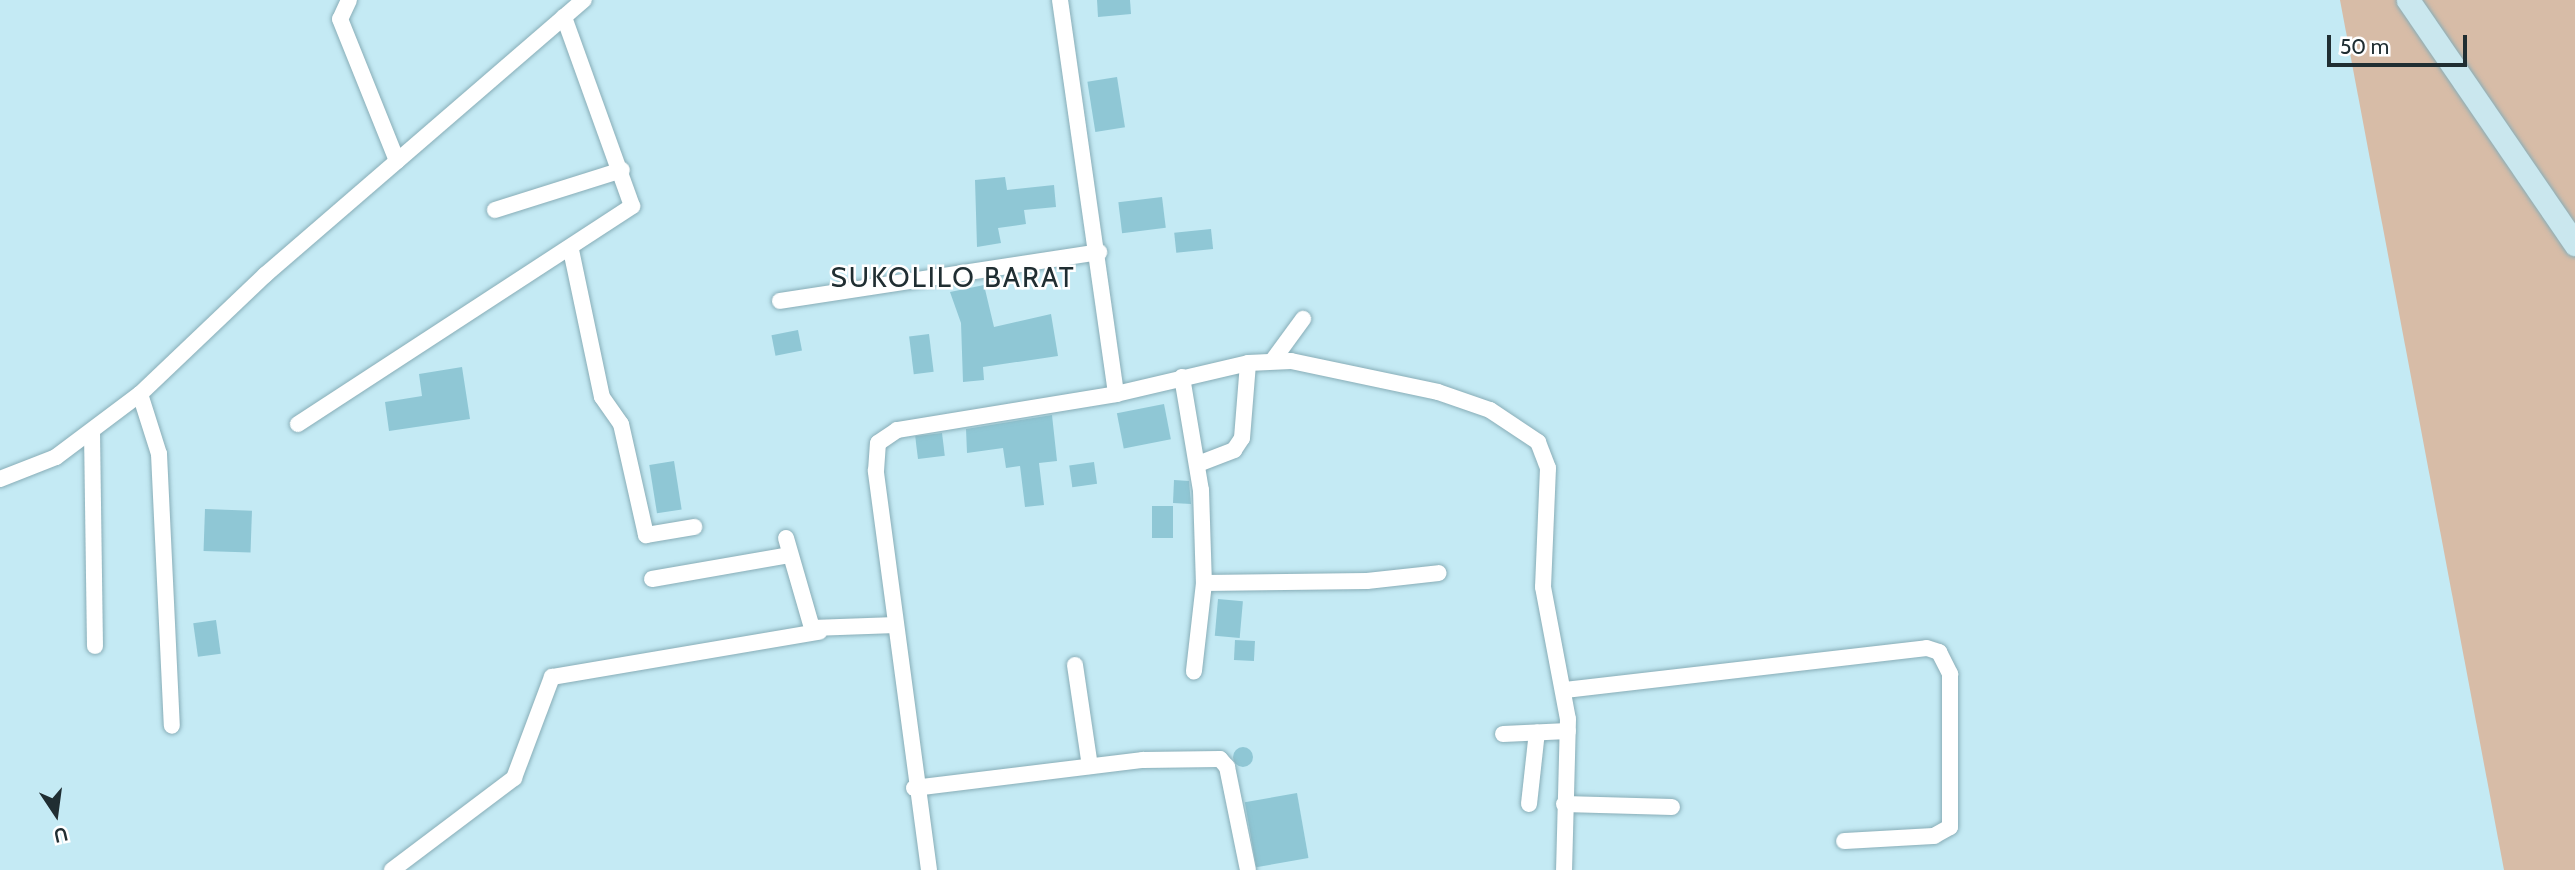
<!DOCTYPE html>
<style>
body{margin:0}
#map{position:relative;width:2575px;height:870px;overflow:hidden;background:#c4eaf4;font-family:Cabin,sans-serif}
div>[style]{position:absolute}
.green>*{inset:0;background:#d7bca7}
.building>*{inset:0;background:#8fc7d5;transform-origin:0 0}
.round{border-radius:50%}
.roads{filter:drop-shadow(0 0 2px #88adb7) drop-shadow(0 0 2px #88adb7)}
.street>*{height:16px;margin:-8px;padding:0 8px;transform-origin:8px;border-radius:8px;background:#fff}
.secondary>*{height:23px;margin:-11.5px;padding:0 11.5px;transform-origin:11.5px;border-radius:11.5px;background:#cae7ee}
span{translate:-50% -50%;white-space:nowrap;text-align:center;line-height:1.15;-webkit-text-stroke:5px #fff;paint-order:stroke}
.quarter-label{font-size:28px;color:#202e32;letter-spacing:2px}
.north{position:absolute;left:21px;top:779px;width:70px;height:70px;-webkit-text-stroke:5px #fff;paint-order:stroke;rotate:167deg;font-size:19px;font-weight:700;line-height:28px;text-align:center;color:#202e32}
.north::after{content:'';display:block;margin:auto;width:24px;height:32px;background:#202e32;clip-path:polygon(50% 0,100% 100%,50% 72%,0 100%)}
.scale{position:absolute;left:2327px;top:35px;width:140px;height:32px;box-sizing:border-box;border:4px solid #202e32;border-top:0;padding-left:9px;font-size:21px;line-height:24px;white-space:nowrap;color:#202e32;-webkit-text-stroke:5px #fff;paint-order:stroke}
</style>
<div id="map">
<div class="green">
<i style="clip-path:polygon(2340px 0,2575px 0,2575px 870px,2504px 870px)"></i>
</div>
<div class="building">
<i style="clip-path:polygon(1097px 0,1130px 0,1131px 14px,1098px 17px)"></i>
<i style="left:1117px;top:77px;width:51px;height:30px;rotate:81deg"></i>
<i style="clip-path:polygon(1005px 177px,1007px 190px,1054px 185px,1056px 207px,1024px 210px,1026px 224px,998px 228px,1001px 243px,977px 247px,975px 180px)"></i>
<i style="left:1162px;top:197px;width:31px;height:44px;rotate:83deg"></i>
<i style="left:1211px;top:229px;width:20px;height:37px;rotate:84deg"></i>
<i style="clip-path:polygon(984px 285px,994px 327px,1051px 314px,1058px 356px,983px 367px,984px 380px,963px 382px,961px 323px,950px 292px)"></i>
<i style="left:798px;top:330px;width:21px;height:27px;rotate:79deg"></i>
<i style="left:929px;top:334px;width:38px;height:20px;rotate:83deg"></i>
<i style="clip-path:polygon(462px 367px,470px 419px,389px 431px,385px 402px,422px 396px,419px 374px)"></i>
<i style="left:1164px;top:404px;width:36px;height:48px;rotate:79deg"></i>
<i style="clip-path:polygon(1052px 415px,1057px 461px,1039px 463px,1044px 505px,1025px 507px,1020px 466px,1006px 468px,1003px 448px,967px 453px,966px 429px)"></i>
<i style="left:942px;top:433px;width:23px;height:27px;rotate:83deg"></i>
<i style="left:674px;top:461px;width:49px;height:25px;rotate:81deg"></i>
<i style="left:1094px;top:462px;width:22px;height:25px;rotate:82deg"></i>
<i style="clip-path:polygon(1174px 480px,1189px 481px,1191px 504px,1173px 503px)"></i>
<i style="left:1152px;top:506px;width:21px;height:32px"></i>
<i style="left:205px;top:509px;width:47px;height:42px;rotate:2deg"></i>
<i style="left:1218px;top:599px;width:25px;height:37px;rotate:5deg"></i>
<i style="left:216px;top:620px;width:34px;height:23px;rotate:82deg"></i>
<i style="left:1235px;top:640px;width:20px;height:20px;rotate:3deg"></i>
<i class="round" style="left:1233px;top:747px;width:20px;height:20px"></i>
<i style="left:1297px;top:793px;width:66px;height:53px;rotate:80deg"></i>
</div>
<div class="roads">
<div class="street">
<i style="left:349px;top:0;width:21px;rotate:115deg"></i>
<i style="left:340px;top:19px;width:153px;rotate:68.1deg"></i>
<i style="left:1060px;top:0;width:398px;rotate:81.9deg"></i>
<i style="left:1116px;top:394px;width:136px;rotate:-13.2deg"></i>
<i style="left:1248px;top:363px;width:43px;rotate:-2.7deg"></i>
<i style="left:1291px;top:361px;width:150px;rotate:11.9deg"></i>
<i style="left:1438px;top:392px;width:55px;rotate:19.1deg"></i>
<i style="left:1490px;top:410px;width:58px;rotate:33.7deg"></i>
<i style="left:1538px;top:442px;width:28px;rotate:69deg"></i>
<i style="left:1548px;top:468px;width:119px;rotate:92.4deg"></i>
<i style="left:1543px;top:587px;width:134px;rotate:79.3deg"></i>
<i style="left:1568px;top:719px;width:151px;rotate:91.5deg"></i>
<i style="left:495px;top:210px;width:133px;rotate:-17.5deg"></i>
<i style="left:571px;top:250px;width:150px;rotate:78.1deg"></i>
<i style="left:602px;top:397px;width:33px;rotate:55deg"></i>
<i style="left:621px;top:424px;width:114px;rotate:77.3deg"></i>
<i style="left:646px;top:535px;width:49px;rotate:-9.5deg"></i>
<i style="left:780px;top:301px;width:323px;rotate:-8.7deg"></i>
<i style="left:1273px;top:360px;width:51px;rotate:-53.8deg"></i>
<i style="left:1182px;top:377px;width:115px;rotate:80.5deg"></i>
<i style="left:1201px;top:490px;width:93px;rotate:88.2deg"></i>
<i style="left:1204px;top:583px;width:89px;rotate:96.5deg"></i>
<i style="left:140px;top:394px;width:63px;rotate:72.4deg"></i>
<i style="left:159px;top:454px;width:272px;rotate:87.3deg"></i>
<i style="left:298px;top:424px;width:399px;rotate:-33.1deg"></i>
<i style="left:632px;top:206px;width:201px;rotate:-109.8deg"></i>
<i style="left:92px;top:432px;width:214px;rotate:89.2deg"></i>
<i style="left:1198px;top:464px;width:39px;rotate:-21deg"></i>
<i style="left:1234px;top:450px;width:14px;rotate:-56deg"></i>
<i style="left:1242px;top:438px;width:75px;rotate:-85.4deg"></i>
<i style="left:0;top:479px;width:60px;rotate:-21.4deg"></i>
<i style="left:56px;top:457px;width:105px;rotate:-36.9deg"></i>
<i style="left:140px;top:394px;width:173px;rotate:-43.6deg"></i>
<i style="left:265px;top:275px;width:421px;rotate:-40.8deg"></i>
<i style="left:786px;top:538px;width:94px;rotate:73.9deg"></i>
<i style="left:812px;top:628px;width:84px;rotate:-2deg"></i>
<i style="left:652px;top:579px;width:139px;rotate:-9.9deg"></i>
<i style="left:1204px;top:583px;width:163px;rotate:-0.7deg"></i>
<i style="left:1367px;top:581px;width:72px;rotate:-6.3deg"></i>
<i style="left:1075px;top:665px;width:102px;rotate:81.6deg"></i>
<i style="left:1565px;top:690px;width:364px;rotate:-6.6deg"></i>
<i style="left:1927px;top:648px;width:13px;rotate:18deg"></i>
<i style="left:1939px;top:652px;width:25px;rotate:63deg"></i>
<i style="left:1950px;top:674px;width:153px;rotate:90deg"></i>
<i style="left:1950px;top:827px;width:18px;rotate:151deg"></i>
<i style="left:1934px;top:836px;width:90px;rotate:176.8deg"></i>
<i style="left:1503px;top:734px;width:65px;rotate:-2.6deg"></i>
<i style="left:914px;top:788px;width:231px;rotate:-7deg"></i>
<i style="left:1143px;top:760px;width:77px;rotate:-0.7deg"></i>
<i style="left:1220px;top:759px;width:11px;rotate:49deg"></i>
<i style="left:1227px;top:767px;width:105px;rotate:78.5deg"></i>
<i style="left:1529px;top:804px;width:72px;rotate:-83.7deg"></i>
<i style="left:1564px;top:804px;width:108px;rotate:1.6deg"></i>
<i style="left:392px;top:870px;width:153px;rotate:-37deg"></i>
<i style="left:514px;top:778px;width:108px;rotate:-69.4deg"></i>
<i style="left:552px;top:677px;width:271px;rotate:-9.6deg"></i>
<i style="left:929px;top:870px;width:403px;rotate:-97.6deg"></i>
<i style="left:876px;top:471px;width:28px;rotate:-86deg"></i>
<i style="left:878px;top:443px;width:23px;rotate:-34deg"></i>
<i style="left:897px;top:430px;width:222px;rotate:-9.3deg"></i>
</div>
<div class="secondary">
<i style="left:2408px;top:0;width:296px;rotate:55.6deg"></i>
</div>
</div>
<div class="quarter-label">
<span style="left:953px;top:277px">SUKOLILO BARAT</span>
</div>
<div class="north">U</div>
<div class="scale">50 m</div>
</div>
